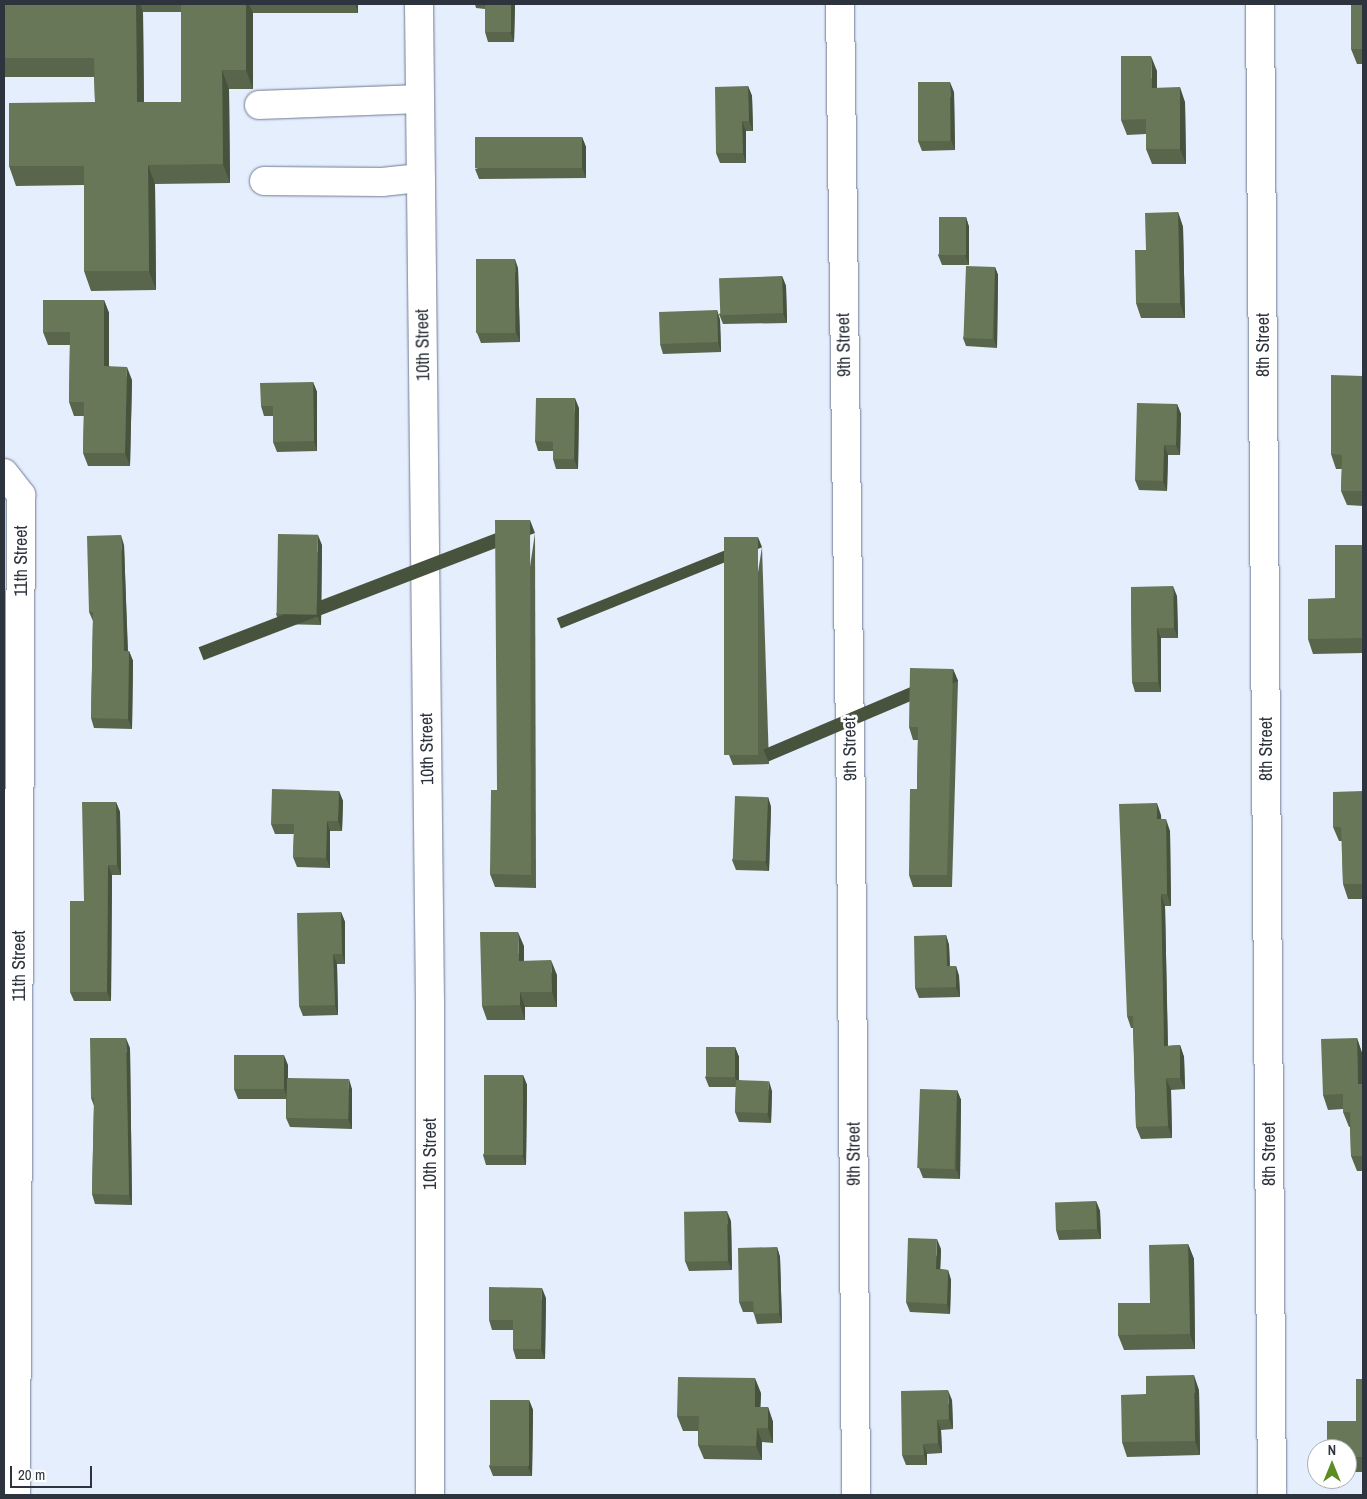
<!DOCTYPE html>
<style>
body{margin:0}
#map{position:relative;width:1367px;height:1499px;overflow:hidden;background:#e4eefd;font-family:"Archivo Narrow",sans-serif}
div>[style]{position:absolute}
.roads{filter:drop-shadow(0 0 1px #6d7b91) drop-shadow(0 0 1px #6d7b91)}
.minor>*{height:28px;margin:-14px;padding:0 14px;transform-origin:14px;border-radius:14px;background:#fff}
.wall>*{inset:0;background:#59664c}
.shaded-wall>*{inset:0;background:#48533e;transform-origin:0 0}
.building>*{inset:0;background:#677758;transform-origin:0 0}
span{translate:-50% -50%;white-space:nowrap;text-align:center;line-height:1.15;-webkit-text-stroke:5px #fff;paint-order:stroke}
.street-label{font-size:18px;color:#2e343d}
.frame{position:absolute;inset:0;border:5px solid #2e343d;pointer-events:none}
.north{position:absolute;left:1307px;top:1439px;width:50px;height:50px;box-sizing:border-box;background:#fff;border:1px solid #abaeb1;border-radius:50%;rotate:0deg;font-size:14px;font-weight:700;line-height:20px;text-align:center;color:#2e343d}
.north::after{content:'';display:block;margin:auto;width:18px;height:22px;background:#5e8e22;clip-path:polygon(50% 0,100% 100%,50% 72%,0 100%)}
.scale{position:absolute;left:10px;top:1466px;width:82px;height:22px;box-sizing:border-box;border:2px solid #2e343d;border-top:0;padding-left:6px;font-size:15px;line-height:18px;white-space:nowrap;color:#2e343d;-webkit-text-stroke:4px #fff;paint-order:stroke}
</style>
<div id="map">
<div class="roads">
<div class="minor">
<i style="left:419px;top:4px;width:997px;rotate:89.37deg"></i>
<i style="left:430px;top:1001px;width:494px;rotate:90deg"></i>
<i style="left:840px;top:4px;width:810px;rotate:89.22deg"></i>
<i style="left:851px;top:814px;width:681px;rotate:89.58deg"></i>
<i style="left:1260px;top:4px;width:1491px;rotate:89.54deg"></i>
<i style="left:259px;top:105px;width:161px;rotate:-2.1deg"></i>
<i style="left:264px;top:181px;width:118px;rotate:0.5deg"></i>
<i style="left:382px;top:182px;width:39px;rotate:-6deg"></i>
<i style="left:4px;top:473px;width:28px;rotate:52deg"></i>
<i style="left:21px;top:495px;width:1000px;rotate:90.29deg"></i>
</div>
</div>
<div class="wall">
<i style="clip-path:polygon(evenodd,4px 4px,358px 4px,358px 13px,253px 13px,253px 89px,229px 89px,230px 183px,155px 184px,156px 290px,91px 291px,84px 271px,84px 185px,16px 186px,9px 166px,95px 102px,94px 77px,4px 77px,4px 4px,143px 12px,181px 12px,181px 102px,144px 102px,143px 12px)"></i>
<i style="clip-path:polygon(475px 4px,515px 4px,514px 42px,488px 42px,485px 32px,485px 9px,476px 8px)"></i>
<i style="clip-path:polygon(1363px 4px,1363px 64px,1357px 64px,1351px 49px)"></i>
<i style="clip-path:polygon(1157px 71px,1157px 88px,1185px 102px,1186px 164px,1152px 164px,1146px 149px,1146px 134px,1127px 135px,1121px 120px)"></i>
<i style="clip-path:polygon(748px 86px,752px 96px,753px 131px,746px 131px,746px 163px,720px 163px,716px 153px)"></i>
<i style="clip-path:polygon(954px 92px,955px 150px,922px 151px,918px 141px)"></i>
<i style="clip-path:polygon(582px 137px,586px 147px,586px 178px,479px 179px,475px 169px)"></i>
<i style="clip-path:polygon(1178px 212px,1183px 227px,1185px 318px,1141px 318px,1136px 303px)"></i>
<i style="clip-path:polygon(966px 217px,969px 227px,969px 265px,942px 265px,938px 255px)"></i>
<i style="clip-path:polygon(995px 267px,998px 275px,997px 348px,966px 346px,963px 338px)"></i>
<i style="clip-path:polygon(518px 268px,520px 342px,481px 343px,477px 333px)"></i>
<i style="clip-path:polygon(782px 276px,786px 286px,787px 323px,723px 324px,719px 314px)"></i>
<i style="clip-path:polygon(104px 300px,109px 313px,109px 366px,132px 380px,130px 466px,88px 466px,83px 453px,84px 416px,74px 416px,69px 402px,70px 345px,48px 345px,43px 332px)"></i>
<i style="clip-path:polygon(717px 310px,720px 320px,721px 352px,663px 354px,660px 344px)"></i>
<i style="clip-path:polygon(1363px 376px,1363px 506px,1347px 505px,1341px 491px,1342px 469px,1336px 469px,1331px 454px)"></i>
<i style="clip-path:polygon(313px 382px,317px 392px,317px 451px,277px 452px,273px 442px,273px 416px,264px 416px,261px 406px)"></i>
<i style="clip-path:polygon(1177px 404px,1181px 414px,1180px 455px,1168px 455px,1167px 491px,1139px 490px,1135px 480px)"></i>
<i style="clip-path:polygon(579px 408px,578px 469px,556px 469px,553px 459px,553px 451px,538px 451px,535px 441px)"></i>
<i style="clip-path:polygon(535px 533px,536px 888px,495px 887px,490px 874px,497px 790px)"></i>
<i style="clip-path:polygon(124px 545px,128px 651px,129px 651px,133px 661px,132px 729px,94px 728px,91px 718px,93px 621px,89px 612px)"></i>
<i style="clip-path:polygon(322px 545px,321px 625px,280px 624px,276px 614px)"></i>
<i style="clip-path:polygon(1363px 545px,1363px 653px,1313px 654px,1308px 639px,1335px 598px)"></i>
<i style="clip-path:polygon(762px 547px,769px 764px,733px 765px,729px 755px)"></i>
<i style="clip-path:polygon(1131px 587px,1177px 596px,1178px 638px,1161px 638px,1161px 692px,1135px 692px,1132px 682px)"></i>
<i style="clip-path:polygon(953px 669px,958px 681px,952px 887px,913px 887px,909px 875px,917px 789px,918px 740px,913px 740px,909px 727px)"></i>
<i style="clip-path:polygon(339px 791px,343px 801px,342px 831px,330px 831px,330px 868px,297px 867px,293px 857px,294px 834px,275px 834px,271px 824px)"></i>
<i style="clip-path:polygon(1363px 791px,1363px 899px,1348px 899px,1343px 884px,1342px 841px,1339px 841px,1333px 827px)"></i>
<i style="clip-path:polygon(768px 797px,771px 807px,769px 871px,736px 870px,732px 860px)"></i>
<i style="clip-path:polygon(116px 802px,120px 812px,121px 875px,112px 875px,111px 1001px,74px 1001px,70px 992px,84px 901px)"></i>
<i style="clip-path:polygon(1161px 815px,1161px 819px,1170px 831px,1171px 906px,1165px 906px,1168px 1046px,1180px 1045px,1184px 1057px,1185px 1089px,1171px 1090px,1172px 1138px,1141px 1139px,1136px 1127px,1133px 1028px,1131px 1028px,1127px 1016px)"></i>
<i style="clip-path:polygon(341px 912px,345px 922px,345px 964px,337px 964px,338px 1015px,303px 1016px,299px 1006px)"></i>
<i style="clip-path:polygon(946px 935px,949px 945px,950px 966px,956px 966px,959px 976px,960px 997px,919px 998px,915px 988px)"></i>
<i style="clip-path:polygon(524px 946px,524px 961px,557px 975px,557px 1007px,525px 1007px,525px 1020px,487px 1020px,482px 1006px)"></i>
<i style="clip-path:polygon(1357px 1038px,1362px 1053px,1363px 1084px,1363px 1171px,1357px 1171px,1351px 1156px,1350px 1127px,1349px 1127px,1343px 1112px,1343px 1109px,1328px 1110px,1323px 1095px)"></i>
<i style="clip-path:polygon(735px 1047px,739px 1057px,739px 1080px,772px 1091px,771px 1123px,739px 1122px,735px 1112px,736px 1087px,709px 1087px,705px 1077px)"></i>
<i style="clip-path:polygon(130px 1048px,132px 1205px,95px 1204px,92px 1194px,94px 1106px,91px 1098px)"></i>
<i style="clip-path:polygon(288px 1065px,288px 1078px,352px 1089px,352px 1129px,290px 1127px,286px 1118px,286px 1099px,238px 1099px,234px 1089px)"></i>
<i style="clip-path:polygon(523px 1075px,527px 1085px,526px 1165px,486px 1165px,483px 1155px)"></i>
<i style="clip-path:polygon(957px 1090px,961px 1100px,960px 1179px,923px 1178px,919px 1168px)"></i>
<i style="clip-path:polygon(1096px 1201px,1100px 1211px,1101px 1239px,1059px 1240px,1056px 1230px)"></i>
<i style="clip-path:polygon(731px 1221px,732px 1270px,689px 1271px,685px 1261px)"></i>
<i style="clip-path:polygon(1188px 1244px,1194px 1259px,1195px 1349px,1124px 1350px,1118px 1335px,1150px 1303px)"></i>
<i style="clip-path:polygon(777px 1247px,780px 1257px,782px 1323px,757px 1324px,754px 1314px,753px 1312px,743px 1312px,739px 1302px)"></i>
<i style="clip-path:polygon(941px 1249px,940px 1269px,948px 1270px,951px 1280px,950px 1314px,910px 1312px,906px 1302px)"></i>
<i style="clip-path:polygon(546px 1298px,545px 1359px,516px 1359px,513px 1349px,513px 1330px,492px 1330px,489px 1320px)"></i>
<i style="clip-path:polygon(1363px 1379px,1363px 1472px,1347px 1472px,1347px 1449px,1356px 1421px)"></i>
<i style="clip-path:polygon(1199px 1390px,1200px 1455px,1127px 1457px,1122px 1442px)"></i>
<i style="clip-path:polygon(761px 1393px,760px 1407px,768px 1407px,773px 1422px,773px 1443px,762px 1442px,762px 1460px,704px 1459px,698px 1445px,698px 1431px,683px 1431px,677px 1416px)"></i>
<i style="clip-path:polygon(529px 1400px,533px 1410px,532px 1476px,493px 1476px,489px 1466px)"></i>
<i style="clip-path:polygon(952px 1400px,953px 1429px,941px 1430px,942px 1453px,927px 1454px,927px 1465px,906px 1465px,902px 1455px)"></i>
</div>
<div class="shaded-wall">
<i style="clip-path:polygon(136px 4px,140px 4px,143px 12px,144px 121px,137px 102px)"></i>
<i style="clip-path:polygon(246px 4px,249px 4px,253px 13px,253px 89px,246px 70px)"></i>
<i style="clip-path:polygon(355px 4px,358px 4px,358px 13px)"></i>
<i style="clip-path:polygon(511px 4px,515px 4px,514px 42px,510px 32px)"></i>
<i style="clip-path:polygon(1151px 56px,1157px 71px,1157px 102px,1152px 88px)"></i>
<i style="clip-path:polygon(222px 70px,229px 89px,230px 183px,223px 164px)"></i>
<i style="clip-path:polygon(950px 82px,954px 92px,955px 150px,951px 140px)"></i>
<i style="clip-path:polygon(748px 86px,752px 96px,753px 131px,749px 121px)"></i>
<i style="clip-path:polygon(1180px 87px,1185px 102px,1186px 164px,1180px 149px)"></i>
<i style="clip-path:polygon(742px 121px,746px 131px,746px 163px,743px 153px)"></i>
<i style="clip-path:polygon(582px 137px,586px 147px,586px 178px,582px 168px)"></i>
<i style="clip-path:polygon(148px 165px,155px 184px,156px 290px,149px 271px)"></i>
<i style="clip-path:polygon(1178px 212px,1183px 227px,1185px 318px,1180px 303px)"></i>
<i style="clip-path:polygon(966px 217px,969px 227px,969px 265px,965px 255px)"></i>
<i style="clip-path:polygon(515px 259px,518px 268px,520px 342px,516px 332px)"></i>
<i style="clip-path:polygon(995px 267px,998px 275px,997px 348px,994px 340px)"></i>
<i style="clip-path:polygon(782px 276px,786px 286px,787px 323px,783px 313px)"></i>
<i style="clip-path:polygon(104px 300px,109px 313px,109px 379px,104px 366px)"></i>
<i style="clip-path:polygon(717px 310px,720px 320px,721px 352px,718px 342px)"></i>
<i style="clip-path:polygon(127px 367px,132px 380px,130px 466px,125px 453px)"></i>
<i style="clip-path:polygon(313px 382px,317px 392px,317px 451px,314px 441px)"></i>
<i style="clip-path:polygon(575px 398px,579px 408px,578px 469px,574px 459px)"></i>
<i style="clip-path:polygon(1177px 404px,1181px 414px,1180px 455px,1176px 445px)"></i>
<i style="clip-path:polygon(1164px 445px,1168px 455px,1167px 491px,1163px 481px)"></i>
<i style="left:530px;top:520px;width:14px;height:355px;rotate:69deg"></i>
<i style="clip-path:polygon(121px 535px,124px 545px,128px 661px,124px 651px)"></i>
<i style="clip-path:polygon(318px 535px,322px 545px,321px 625px,317px 615px)"></i>
<i style="left:758px;top:537px;width:11px;height:217px;rotate:68deg"></i>
<i style="clip-path:polygon(1173px 586px,1177px 596px,1178px 638px,1174px 628px)"></i>
<i style="clip-path:polygon(1157px 628px,1161px 638px,1161px 692px,1158px 682px)"></i>
<i style="clip-path:polygon(129px 651px,133px 661px,132px 729px,128px 719px)"></i>
<i style="left:953px;top:669px;width:13px;height:206px;rotate:67deg"></i>
<i style="clip-path:polygon(339px 791px,343px 801px,342px 831px,338px 821px)"></i>
<i style="clip-path:polygon(768px 797px,771px 807px,769px 871px,765px 861px)"></i>
<i style="clip-path:polygon(116px 802px,120px 812px,121px 875px,117px 865px)"></i>
<i style="clip-path:polygon(1157px 803px,1161px 815px,1162px 831px,1157px 819px)"></i>
<i style="clip-path:polygon(1166px 819px,1170px 831px,1171px 906px,1167px 894px)"></i>
<i style="clip-path:polygon(327px 821px,330px 831px,330px 868px,326px 858px)"></i>
<i style="clip-path:polygon(108px 865px,112px 875px,111px 1001px,107px 992px)"></i>
<i style="clip-path:polygon(1161px 894px,1165px 906px,1168px 1058px,1164px 1046px)"></i>
<i style="clip-path:polygon(341px 912px,345px 922px,345px 964px,342px 954px)"></i>
<i style="clip-path:polygon(518px 932px,524px 946px,524px 976px,519px 961px)"></i>
<i style="clip-path:polygon(946px 935px,949px 945px,950px 976px,947px 966px)"></i>
<i style="clip-path:polygon(333px 954px,337px 964px,338px 1015px,335px 1005px)"></i>
<i style="clip-path:polygon(551px 960px,557px 975px,557px 1007px,552px 992px)"></i>
<i style="clip-path:polygon(956px 966px,959px 976px,960px 997px,956px 987px)"></i>
<i style="clip-path:polygon(520px 992px,525px 1007px,525px 1020px,520px 1005px)"></i>
<i style="clip-path:polygon(126px 1038px,130px 1048px,132px 1205px,129px 1195px)"></i>
<i style="clip-path:polygon(1357px 1038px,1362px 1053px,1363px 1099px,1358px 1084px)"></i>
<i style="clip-path:polygon(1180px 1045px,1184px 1057px,1185px 1089px,1180px 1078px)"></i>
<i style="clip-path:polygon(735px 1047px,739px 1057px,739px 1087px,735px 1077px)"></i>
<i style="clip-path:polygon(284px 1055px,288px 1065px,288px 1099px,284px 1089px)"></i>
<i style="clip-path:polygon(523px 1075px,527px 1085px,526px 1165px,522px 1155px)"></i>
<i style="clip-path:polygon(1166px 1078px,1171px 1090px,1172px 1138px,1168px 1126px)"></i>
<i style="clip-path:polygon(349px 1079px,352px 1089px,352px 1129px,348px 1119px)"></i>
<i style="clip-path:polygon(769px 1081px,772px 1091px,771px 1123px,767px 1113px)"></i>
<i style="clip-path:polygon(957px 1090px,961px 1100px,960px 1179px,956px 1169px)"></i>
<i style="clip-path:polygon(1096px 1201px,1100px 1211px,1101px 1239px,1097px 1229px)"></i>
<i style="clip-path:polygon(727px 1211px,731px 1221px,732px 1270px,728px 1261px)"></i>
<i style="clip-path:polygon(937px 1239px,941px 1249px,940px 1279px,936px 1269px)"></i>
<i style="clip-path:polygon(1188px 1244px,1194px 1259px,1195px 1349px,1190px 1334px)"></i>
<i style="clip-path:polygon(777px 1247px,780px 1257px,782px 1323px,779px 1313px)"></i>
<i style="clip-path:polygon(948px 1270px,951px 1280px,950px 1314px,947px 1304px)"></i>
<i style="clip-path:polygon(542px 1288px,546px 1298px,545px 1359px,541px 1349px)"></i>
<i style="clip-path:polygon(1194px 1375px,1199px 1390px,1200px 1455px,1195px 1441px)"></i>
<i style="clip-path:polygon(755px 1378px,761px 1393px,760px 1421px,755px 1407px)"></i>
<i style="clip-path:polygon(948px 1390px,952px 1400px,953px 1429px,949px 1419px)"></i>
<i style="clip-path:polygon(529px 1400px,533px 1410px,532px 1476px,528px 1467px)"></i>
<i style="clip-path:polygon(768px 1407px,773px 1422px,773px 1443px,768px 1428px)"></i>
<i style="clip-path:polygon(937px 1420px,941px 1430px,942px 1453px,938px 1443px)"></i>
<i style="clip-path:polygon(757px 1428px,762px 1442px,762px 1460px,756px 1446px)"></i>
<i style="clip-path:polygon(923px 1444px,927px 1454px,927px 1465px,924px 1455px)"></i>
</div>
<div class="building">
<i style="clip-path:polygon(4px 4px,136px 4px,137px 102px,181px 102px,181px 4px,246px 4px,246px 70px,222px 70px,223px 164px,148px 165px,149px 271px,84px 271px,84px 166px,9px 166px,9px 103px,95px 102px,94px 58px,4px 58px)"></i>
<i style="left:485px;top:4px;width:26px;height:28px"></i>
<i style="left:1351px;top:4px;width:12px;height:45px"></i>
<i style="clip-path:polygon(1121px 56px,1151px 56px,1152px 88px,1180px 87px,1180px 149px,1146px 149px,1146px 119px,1121px 120px)"></i>
<i style="left:918px;top:82px;width:32px;height:59px"></i>
<i style="clip-path:polygon(748px 86px,749px 121px,742px 121px,743px 153px,716px 153px,715px 87px)"></i>
<i style="left:582px;top:137px;width:31px;height:107px;rotate:90deg"></i>
<i style="clip-path:polygon(1178px 212px,1180px 303px,1136px 303px,1135px 250px,1146px 250px,1145px 213px)"></i>
<i style="left:939px;top:217px;width:27px;height:38px"></i>
<i style="left:476px;top:259px;width:39px;height:74px"></i>
<i style="left:966px;top:266px;width:29px;height:72px;rotate:2deg"></i>
<i style="left:782px;top:276px;width:37px;height:63px;rotate:88deg"></i>
<i style="clip-path:polygon(43px 300px,104px 300px,104px 366px,127px 367px,125px 453px,83px 453px,84px 402px,69px 402px,70px 332px,43px 332px)"></i>
<i style="left:717px;top:310px;width:32px;height:58px;rotate:88deg"></i>
<i style="clip-path:polygon(1331px 375px,1363px 376px,1363px 491px,1341px 491px,1342px 455px,1331px 454px)"></i>
<i style="clip-path:polygon(313px 382px,314px 441px,273px 442px,273px 406px,261px 406px,260px 383px)"></i>
<i style="clip-path:polygon(536px 398px,575px 398px,574px 459px,553px 459px,553px 442px,535px 441px)"></i>
<i style="clip-path:polygon(1137px 403px,1177px 404px,1176px 445px,1164px 445px,1163px 481px,1135px 480px)"></i>
<i style="clip-path:polygon(495px 520px,530px 520px,531px 875px,490px 874px,491px 790px,497px 790px)"></i>
<i style="left:278px;top:534px;width:40px;height:80px;rotate:1deg"></i>
<i style="clip-path:polygon(121px 535px,124px 651px,129px 651px,128px 719px,91px 718px,93px 612px,89px 612px,87px 536px)"></i>
<i style="left:724px;top:537px;width:34px;height:218px"></i>
<i style="clip-path:polygon(1335px 545px,1363px 545px,1363px 638px,1308px 639px,1308px 599px,1335px 598px)"></i>
<i style="clip-path:polygon(1173px 586px,1174px 628px,1157px 628px,1158px 682px,1132px 682px,1131px 587px)"></i>
<i style="clip-path:polygon(910px 668px,953px 669px,947px 875px,909px 875px,910px 789px,917px 789px,918px 727px,909px 727px)"></i>
<i style="clip-path:polygon(272px 789px,339px 791px,338px 821px,327px 821px,326px 858px,293px 857px,294px 824px,271px 824px)"></i>
<i style="clip-path:polygon(1363px 791px,1363px 884px,1343px 884px,1341px 827px,1333px 827px,1333px 792px)"></i>
<i style="left:735px;top:796px;width:33px;height:64px;rotate:2deg"></i>
<i style="clip-path:polygon(82px 802px,116px 802px,117px 865px,108px 865px,107px 992px,70px 992px,70px 901px,84px 901px)"></i>
<i style="clip-path:polygon(1157px 803px,1157px 819px,1166px 819px,1167px 894px,1161px 894px,1164px 1046px,1180px 1045px,1180px 1078px,1166px 1078px,1168px 1126px,1136px 1127px,1133px 1016px,1127px 1016px,1119px 804px)"></i>
<i style="clip-path:polygon(341px 912px,342px 954px,333px 954px,335px 1005px,299px 1006px,297px 913px)"></i>
<i style="clip-path:polygon(480px 932px,518px 932px,519px 961px,551px 960px,552px 992px,520px 992px,520px 1005px,482px 1006px)"></i>
<i style="clip-path:polygon(946px 935px,947px 966px,956px 966px,956px 987px,915px 988px,914px 936px)"></i>
<i style="clip-path:polygon(90px 1038px,126px 1038px,129px 1195px,92px 1194px,94px 1098px,91px 1098px)"></i>
<i style="clip-path:polygon(1357px 1038px,1358px 1084px,1363px 1084px,1363px 1156px,1351px 1156px,1350px 1112px,1343px 1112px,1343px 1094px,1323px 1095px,1321px 1039px)"></i>
<i style="left:706px;top:1047px;width:29px;height:30px"></i>
<i style="left:234px;top:1055px;width:50px;height:34px"></i>
<i style="left:484px;top:1075px;width:39px;height:80px"></i>
<i style="left:287px;top:1078px;width:62px;height:40px;rotate:1deg"></i>
<i style="left:736px;top:1080px;width:33px;height:32px;rotate:2deg"></i>
<i style="left:920px;top:1089px;width:37px;height:79px;rotate:2deg"></i>
<i style="left:1096px;top:1201px;width:28px;height:41px;rotate:88deg"></i>
<i style="left:727px;top:1211px;width:50px;height:43px;rotate:89deg"></i>
<i style="clip-path:polygon(908px 1238px,937px 1239px,936px 1269px,948px 1270px,947px 1304px,906px 1302px)"></i>
<i style="clip-path:polygon(1188px 1244px,1190px 1334px,1118px 1335px,1118px 1303px,1150px 1303px,1149px 1245px)"></i>
<i style="clip-path:polygon(777px 1247px,779px 1313px,754px 1314px,753px 1301px,739px 1302px,738px 1248px)"></i>
<i style="clip-path:polygon(489px 1287px,542px 1288px,541px 1349px,513px 1349px,513px 1320px,489px 1320px)"></i>
<i style="clip-path:polygon(1194px 1375px,1195px 1441px,1122px 1442px,1121px 1395px,1146px 1394px,1146px 1376px)"></i>
<i style="clip-path:polygon(678px 1377px,755px 1378px,755px 1407px,768px 1407px,768px 1428px,757px 1428px,756px 1446px,698px 1445px,699px 1416px,677px 1416px)"></i>
<i style="clip-path:polygon(1356px 1379px,1363px 1379px,1363px 1457px,1347px 1457px,1347px 1449px,1327px 1449px,1327px 1421px,1356px 1421px)"></i>
<i style="clip-path:polygon(948px 1390px,949px 1419px,937px 1420px,938px 1443px,923px 1444px,924px 1455px,902px 1455px,901px 1391px)"></i>
<i style="left:490px;top:1400px;width:39px;height:66px"></i>
</div>
<div class="street-label">
<span style="left:423px;top:345px;rotate:-91deg">10th Street</span>
<span style="left:844px;top:345px;rotate:-91deg">9th Street</span>
<span style="left:1263px;top:345px;rotate:-90deg">8th Street</span>
<span style="left:21px;top:561px;rotate:-90deg">11th Street</span>
<span style="left:427px;top:749px;rotate:-91deg">10th Street</span>
<span style="left:850px;top:749px;rotate:-91deg">9th Street</span>
<span style="left:1266px;top:749px;rotate:-90deg">8th Street</span>
<span style="left:19px;top:966px;rotate:-90deg">11th Street</span>
<span style="left:430px;top:1154px;rotate:-90deg">10th Street</span>
<span style="left:854px;top:1154px;rotate:-90deg">9th Street</span>
<span style="left:1269px;top:1154px;rotate:-90deg">8th Street</span>
</div>
<div class="frame"></div>
<div class="north">N</div>
<div class="scale">20 m</div>
</div>
